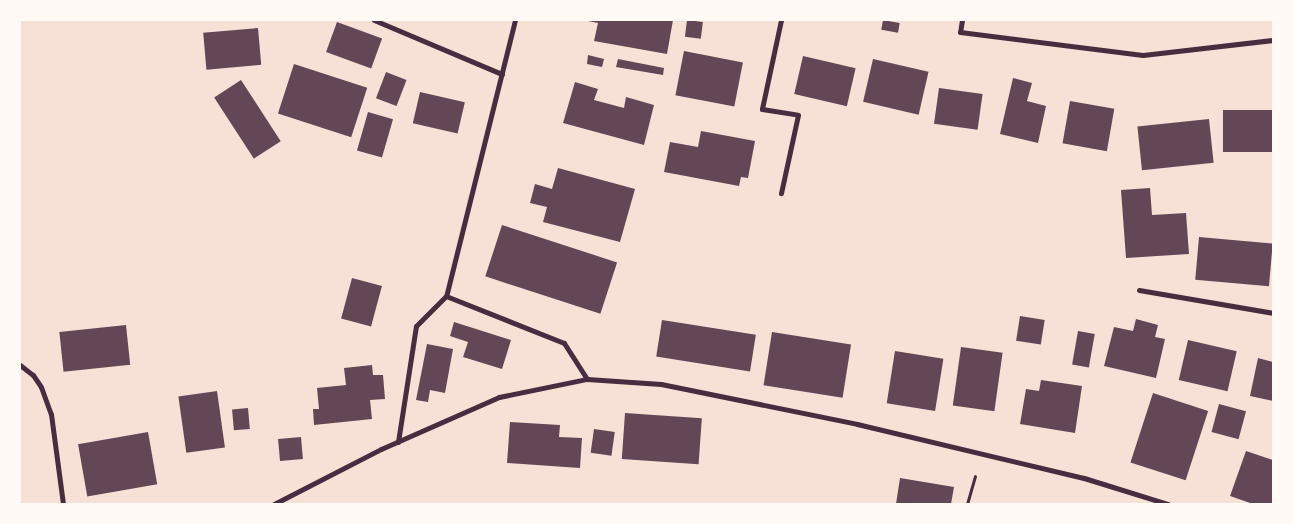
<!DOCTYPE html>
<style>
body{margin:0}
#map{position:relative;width:1293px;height:524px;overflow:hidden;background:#f7e1d7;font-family:"Source Sans 3",sans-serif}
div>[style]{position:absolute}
.building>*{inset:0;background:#644757;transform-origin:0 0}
.path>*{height:3px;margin:-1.5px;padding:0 1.5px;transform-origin:1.5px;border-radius:1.5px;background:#4a2c40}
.minor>*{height:5px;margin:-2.5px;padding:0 2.5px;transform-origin:2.5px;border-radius:2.5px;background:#4a2c40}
span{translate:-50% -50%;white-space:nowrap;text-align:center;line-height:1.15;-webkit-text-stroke:4px #fffaf5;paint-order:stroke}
.frame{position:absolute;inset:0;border:21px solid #fffaf5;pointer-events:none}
</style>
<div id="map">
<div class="building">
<i style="clip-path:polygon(673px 20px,667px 54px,594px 41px,598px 23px,588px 21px)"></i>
<i style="left:687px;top:20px;width:16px;height:17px;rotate:7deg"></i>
<i style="left:883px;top:20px;width:17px;height:10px;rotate:10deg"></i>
<i style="left:337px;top:22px;width:48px;height:32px;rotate:20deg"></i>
<i style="left:258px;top:28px;width:37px;height:55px;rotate:85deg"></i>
<i style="left:684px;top:51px;width:60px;height:45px;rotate:11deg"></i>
<i style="clip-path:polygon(588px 55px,604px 59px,602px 67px,587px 64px)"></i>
<i style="left:803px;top:56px;width:54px;height:39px;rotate:13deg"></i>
<i style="clip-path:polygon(618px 59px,664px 68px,663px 75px,616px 67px)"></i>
<i style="left:873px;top:59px;width:57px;height:44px;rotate:13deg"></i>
<i style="left:294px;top:64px;width:77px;height:52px;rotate:18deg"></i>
<i style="left:386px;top:72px;width:22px;height:28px;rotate:21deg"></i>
<i style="clip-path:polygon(1013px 78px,1032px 83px,1027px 101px,1046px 106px,1038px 143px,1000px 134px)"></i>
<i style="left:241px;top:80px;width:73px;height:32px;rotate:57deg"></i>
<i style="clip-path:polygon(575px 82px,598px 89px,594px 100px,624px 108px,626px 97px,654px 105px,644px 145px,563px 123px)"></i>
<i style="left:939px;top:88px;width:44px;height:36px;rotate:8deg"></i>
<i style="left:420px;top:92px;width:46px;height:32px;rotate:13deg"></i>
<i style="left:1070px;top:101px;width:45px;height:43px;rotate:10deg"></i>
<i style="left:1273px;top:110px;width:42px;height:50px;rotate:90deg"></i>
<i style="left:368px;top:112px;width:26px;height:40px;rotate:16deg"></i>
<i style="left:1209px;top:119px;width:44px;height:72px;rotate:84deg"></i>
<i style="clip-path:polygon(701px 131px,755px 141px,748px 178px,741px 177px,739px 186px,664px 172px,670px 142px,698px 147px)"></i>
<i style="clip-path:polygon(558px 168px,635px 189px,620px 242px,543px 222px,547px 207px,530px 203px,535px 184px,552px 189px)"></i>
<i style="clip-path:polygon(1150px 188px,1152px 215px,1186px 213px,1189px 254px,1126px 258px,1121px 190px)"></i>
<i style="left:502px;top:225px;width:121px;height:54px;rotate:18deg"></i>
<i style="left:1199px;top:237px;width:74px;height:43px;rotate:5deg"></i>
<i style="left:352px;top:278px;width:31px;height:42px;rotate:15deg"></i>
<i style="left:1020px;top:316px;width:25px;height:25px;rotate:9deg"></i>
<i style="clip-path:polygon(1136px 319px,1158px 325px,1155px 337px,1165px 339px,1156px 378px,1104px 366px,1114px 327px,1133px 331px)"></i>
<i style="left:662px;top:320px;width:95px;height:37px;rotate:9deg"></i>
<i style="clip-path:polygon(454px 322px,511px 340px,502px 369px,463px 357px,468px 342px,450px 336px)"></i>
<i style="left:126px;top:325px;width:40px;height:67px;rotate:84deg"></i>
<i style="left:1078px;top:331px;width:17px;height:34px;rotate:10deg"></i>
<i style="left:772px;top:332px;width:80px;height:54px;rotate:9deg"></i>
<i style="left:1188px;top:340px;width:50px;height:41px;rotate:13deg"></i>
<i style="clip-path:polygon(427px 344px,453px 349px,445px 393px,430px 390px,428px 402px,416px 400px)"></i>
<i style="left:961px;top:347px;width:42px;height:59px;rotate:8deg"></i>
<i style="left:895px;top:351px;width:49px;height:53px;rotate:9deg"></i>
<i style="clip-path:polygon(1258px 358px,1273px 362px,1273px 401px,1250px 396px)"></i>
<i style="clip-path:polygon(372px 365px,373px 375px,383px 375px,385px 399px,370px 400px,372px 419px,314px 425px,313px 409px,319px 409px,317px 388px,346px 385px,344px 368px)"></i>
<i style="clip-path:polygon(1041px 380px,1082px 386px,1075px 433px,1020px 424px,1026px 389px,1039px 391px)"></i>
<i style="left:217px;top:391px;width:57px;height:39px;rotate:82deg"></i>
<i style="left:1153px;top:393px;width:58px;height:73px;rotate:18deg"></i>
<i style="left:1219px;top:404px;width:28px;height:29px;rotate:15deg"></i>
<i style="left:248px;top:408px;width:21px;height:16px;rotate:85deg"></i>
<i style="left:625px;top:413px;width:77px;height:46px;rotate:4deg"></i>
<i style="clip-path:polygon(510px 422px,560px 425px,559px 437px,582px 438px,580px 468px,507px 463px)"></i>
<i style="left:594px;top:429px;width:21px;height:24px;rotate:8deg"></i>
<i style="left:148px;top:432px;width:53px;height:71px;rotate:80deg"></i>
<i style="left:301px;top:437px;width:22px;height:23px;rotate:85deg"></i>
<i style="clip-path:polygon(1246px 451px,1273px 460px,1273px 504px,1253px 504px,1230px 496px)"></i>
<i style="clip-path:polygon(900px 478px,954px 487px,951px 504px,896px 504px)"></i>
</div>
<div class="path">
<i style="left:967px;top:504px;width:29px;rotate:-74deg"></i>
</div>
<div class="minor">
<i style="left:374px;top:20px;width:139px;rotate:22.9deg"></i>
<i style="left:515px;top:20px;width:284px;rotate:104deg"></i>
<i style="left:446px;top:296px;width:127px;rotate:21.7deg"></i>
<i style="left:564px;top:343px;width:43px;rotate:57.4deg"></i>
<i style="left:781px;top:20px;width:91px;rotate:102.1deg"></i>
<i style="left:762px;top:109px;width:36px;rotate:9deg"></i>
<i style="left:798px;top:115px;width:80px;rotate:102.3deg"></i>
<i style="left:962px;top:20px;width:12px;rotate:99deg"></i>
<i style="left:960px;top:32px;width:184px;rotate:7.2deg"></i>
<i style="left:1143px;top:55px;width:131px;rotate:-6.6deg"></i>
<i style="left:1139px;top:290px;width:136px;rotate:9.7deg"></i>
<i style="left:20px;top:365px;width:16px;rotate:38deg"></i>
<i style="left:33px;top:375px;width:14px;rotate:56deg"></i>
<i style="left:41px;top:387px;width:29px;rotate:70deg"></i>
<i style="left:51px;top:414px;width:91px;rotate:82.4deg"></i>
<i style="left:398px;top:442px;width:117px;rotate:-81.2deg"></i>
<i style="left:416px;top:326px;width:42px;rotate:-45deg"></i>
<i style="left:274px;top:504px;width:120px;rotate:-27.2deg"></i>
<i style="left:381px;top:449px;width:129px;rotate:-23.8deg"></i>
<i style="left:499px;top:397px;width:90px;rotate:-11.6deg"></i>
<i style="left:587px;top:379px;width:74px;rotate:3.9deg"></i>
<i style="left:661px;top:384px;width:200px;rotate:11.5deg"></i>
<i style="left:857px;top:424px;width:233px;rotate:13.4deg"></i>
<i style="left:1084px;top:478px;width:88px;rotate:17.2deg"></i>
</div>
<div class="frame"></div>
</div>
